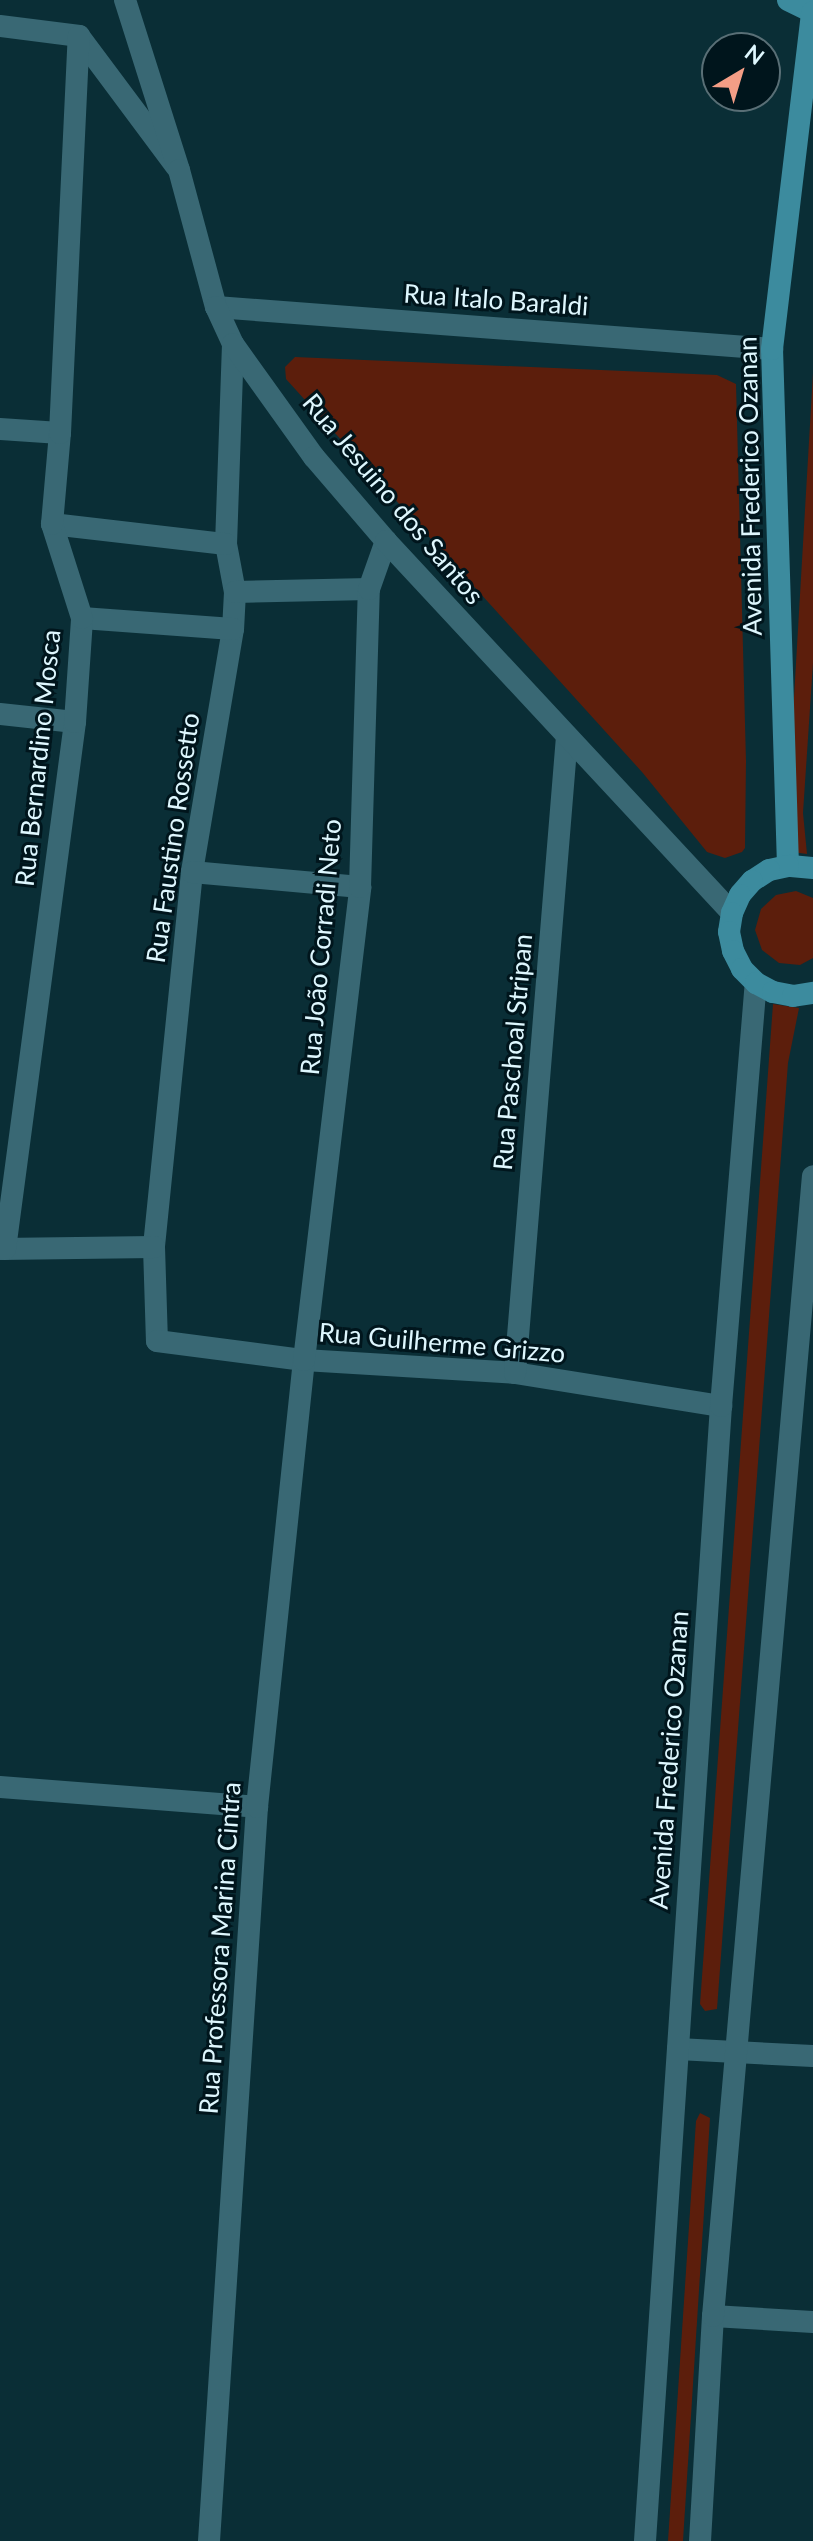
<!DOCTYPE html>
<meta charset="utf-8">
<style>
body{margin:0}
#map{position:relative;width:813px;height:2541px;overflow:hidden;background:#0a2e36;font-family:Lato,sans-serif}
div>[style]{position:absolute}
.green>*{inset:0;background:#5c1e0c}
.minor>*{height:22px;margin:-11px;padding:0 11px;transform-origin:11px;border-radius:11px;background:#396874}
.tertiary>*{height:22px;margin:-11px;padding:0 11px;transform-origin:11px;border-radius:11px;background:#396874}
.secondary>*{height:22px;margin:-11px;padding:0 11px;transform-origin:11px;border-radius:11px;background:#3c8b9e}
span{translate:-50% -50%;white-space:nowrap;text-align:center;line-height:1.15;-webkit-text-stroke:6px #00151c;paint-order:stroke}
.street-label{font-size:26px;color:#def7fe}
.north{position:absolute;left:701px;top:32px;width:80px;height:80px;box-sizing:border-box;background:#00151c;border:2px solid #596f76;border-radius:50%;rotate:38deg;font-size:22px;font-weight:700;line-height:32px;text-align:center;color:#def7fe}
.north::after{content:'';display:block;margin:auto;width:28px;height:36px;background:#f49e86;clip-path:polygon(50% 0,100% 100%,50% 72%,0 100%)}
</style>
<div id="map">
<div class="green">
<i style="clip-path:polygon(295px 357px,717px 375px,736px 384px,746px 761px,745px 848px,742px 852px,725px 858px,707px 852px,642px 772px,286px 379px,285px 367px)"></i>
<i style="clip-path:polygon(813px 373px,813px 663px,803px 813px,807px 854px,785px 851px)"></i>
<i style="clip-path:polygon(796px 891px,813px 898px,813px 958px,800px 965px,779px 963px,762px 950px,755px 930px,761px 909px,776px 895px)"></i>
<i style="clip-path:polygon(773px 1004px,799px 1008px,788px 1063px,717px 2009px,705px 2011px,700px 2004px)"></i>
<i style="clip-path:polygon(700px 2113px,710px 2118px,683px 2541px,668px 2541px,696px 2121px)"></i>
</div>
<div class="minor">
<i style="left:0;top:26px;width:80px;rotate:7.2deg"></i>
<i style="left:79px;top:36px;width:162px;rotate:53.3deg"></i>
<i style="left:216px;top:307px;width:558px;rotate:4.32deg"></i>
<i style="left:233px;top:344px;width:200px;rotate:92deg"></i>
<i style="left:226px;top:544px;width:49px;rotate:79.4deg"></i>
<i style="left:235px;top:592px;width:37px;rotate:93deg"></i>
<i style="left:233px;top:629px;width:246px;rotate:99.6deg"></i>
<i style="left:192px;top:872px;width:377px;rotate:95.8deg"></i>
<i style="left:154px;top:1247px;width:94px;rotate:88.2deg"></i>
<i style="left:157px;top:1341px;width:148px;rotate:7.4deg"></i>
<i style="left:304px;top:1360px;width:211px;rotate:3.5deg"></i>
<i style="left:515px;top:1373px;width:209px;rotate:9.1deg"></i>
<i style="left:0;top:429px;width:60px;rotate:3.8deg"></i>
<i style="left:52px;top:524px;width:175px;rotate:6.6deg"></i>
<i style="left:235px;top:592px;width:134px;rotate:-1.3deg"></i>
<i style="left:82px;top:618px;width:151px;rotate:4.2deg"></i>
<i style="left:0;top:714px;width:75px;rotate:6.1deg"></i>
<i style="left:192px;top:872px;width:169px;rotate:5.1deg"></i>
<i style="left:0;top:1249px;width:154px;rotate:-0.7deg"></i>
<i style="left:5px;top:1249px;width:532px;rotate:-82.43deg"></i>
<i style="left:75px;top:722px;width:104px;rotate:-86.1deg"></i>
<i style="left:82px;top:618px;width:99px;rotate:-107.7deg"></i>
<i style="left:52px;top:524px;width:91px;rotate:-85deg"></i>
<i style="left:60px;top:433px;width:397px;rotate:-87.3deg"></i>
<i style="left:515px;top:1373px;width:639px;rotate:-85.33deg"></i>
<i style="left:0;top:1787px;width:258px;rotate:4.4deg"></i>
<i style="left:678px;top:2049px;width:135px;rotate:3deg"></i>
<i style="left:713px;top:2316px;width:100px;rotate:3.4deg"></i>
<i style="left:209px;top:2541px;width:736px;rotate:-86.26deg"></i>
<i style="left:257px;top:1807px;width:449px;rotate:-84deg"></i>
<i style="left:304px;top:1360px;width:476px;rotate:-83.2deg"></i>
<i style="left:360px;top:887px;width:298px;rotate:-88.3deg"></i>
<i style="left:369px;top:589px;width:51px;rotate:-70.5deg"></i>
</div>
<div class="tertiary">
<i style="left:125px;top:0;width:178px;rotate:72.4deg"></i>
<i style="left:179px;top:170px;width:142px;rotate:74.9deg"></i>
<i style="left:216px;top:307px;width:41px;rotate:65.3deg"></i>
<i style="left:233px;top:344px;width:139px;rotate:54.4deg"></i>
<i style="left:314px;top:457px;width:111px;rotate:49.4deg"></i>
<i style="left:386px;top:541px;width:508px;rotate:47.07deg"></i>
<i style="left:645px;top:2541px;width:1138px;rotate:-86.17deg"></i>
<i style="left:721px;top:1406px;width:424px;rotate:-85.3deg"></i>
<i style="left:700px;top:2541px;width:225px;rotate:-86.7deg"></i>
<i style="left:713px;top:2316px;width:1144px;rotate:-84.99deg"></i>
</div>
<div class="secondary">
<i style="left:788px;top:0;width:28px;rotate:26deg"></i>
<i style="left:788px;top:866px;width:517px;rotate:-91.77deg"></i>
<i style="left:772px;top:349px;width:339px;rotate:-83.2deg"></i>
<i style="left:813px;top:868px;width:25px;rotate:-175deg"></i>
<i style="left:788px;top:866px;width:19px;rotate:168deg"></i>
<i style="left:769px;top:870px;width:20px;rotate:147deg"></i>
<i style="left:752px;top:881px;width:18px;rotate:131deg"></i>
<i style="left:740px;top:895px;width:20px;rotate:114deg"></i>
<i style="left:732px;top:913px;width:19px;rotate:99deg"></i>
<i style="left:729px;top:932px;width:19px;rotate:78deg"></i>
<i style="left:733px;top:951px;width:20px;rotate:63deg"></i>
<i style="left:742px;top:969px;width:20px;rotate:45deg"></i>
<i style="left:756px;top:983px;width:19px;rotate:28deg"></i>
<i style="left:773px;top:992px;width:20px;rotate:11deg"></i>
<i style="left:793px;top:996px;width:20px;rotate:-9deg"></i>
</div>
<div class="street-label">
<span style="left:496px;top:300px;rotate:4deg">Rua Italo Baraldi</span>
<span style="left:750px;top:486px;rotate:-91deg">Avenida Frederico Ozanan</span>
<span style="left:393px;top:499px;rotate:50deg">Rua Jesuino dos Santos</span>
<span style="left:38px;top:758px;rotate:-84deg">Rua Bernardino Mosca</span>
<span style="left:173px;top:838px;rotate:-82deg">Rua Faustino Rossetto</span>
<span style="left:321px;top:947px;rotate:-85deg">Rua João Corradi Neto</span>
<span style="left:513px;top:1052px;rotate:-85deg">Rua Paschoal Stripan</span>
<span style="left:442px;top:1343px;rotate:5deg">Rua Guilherme Grizzo</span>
<span style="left:669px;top:1760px;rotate:-86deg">Avenida Frederico Ozanan</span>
<span style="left:220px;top:1948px;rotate:-86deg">Rua Professora Marina Cintra</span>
</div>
<div class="north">N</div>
</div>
